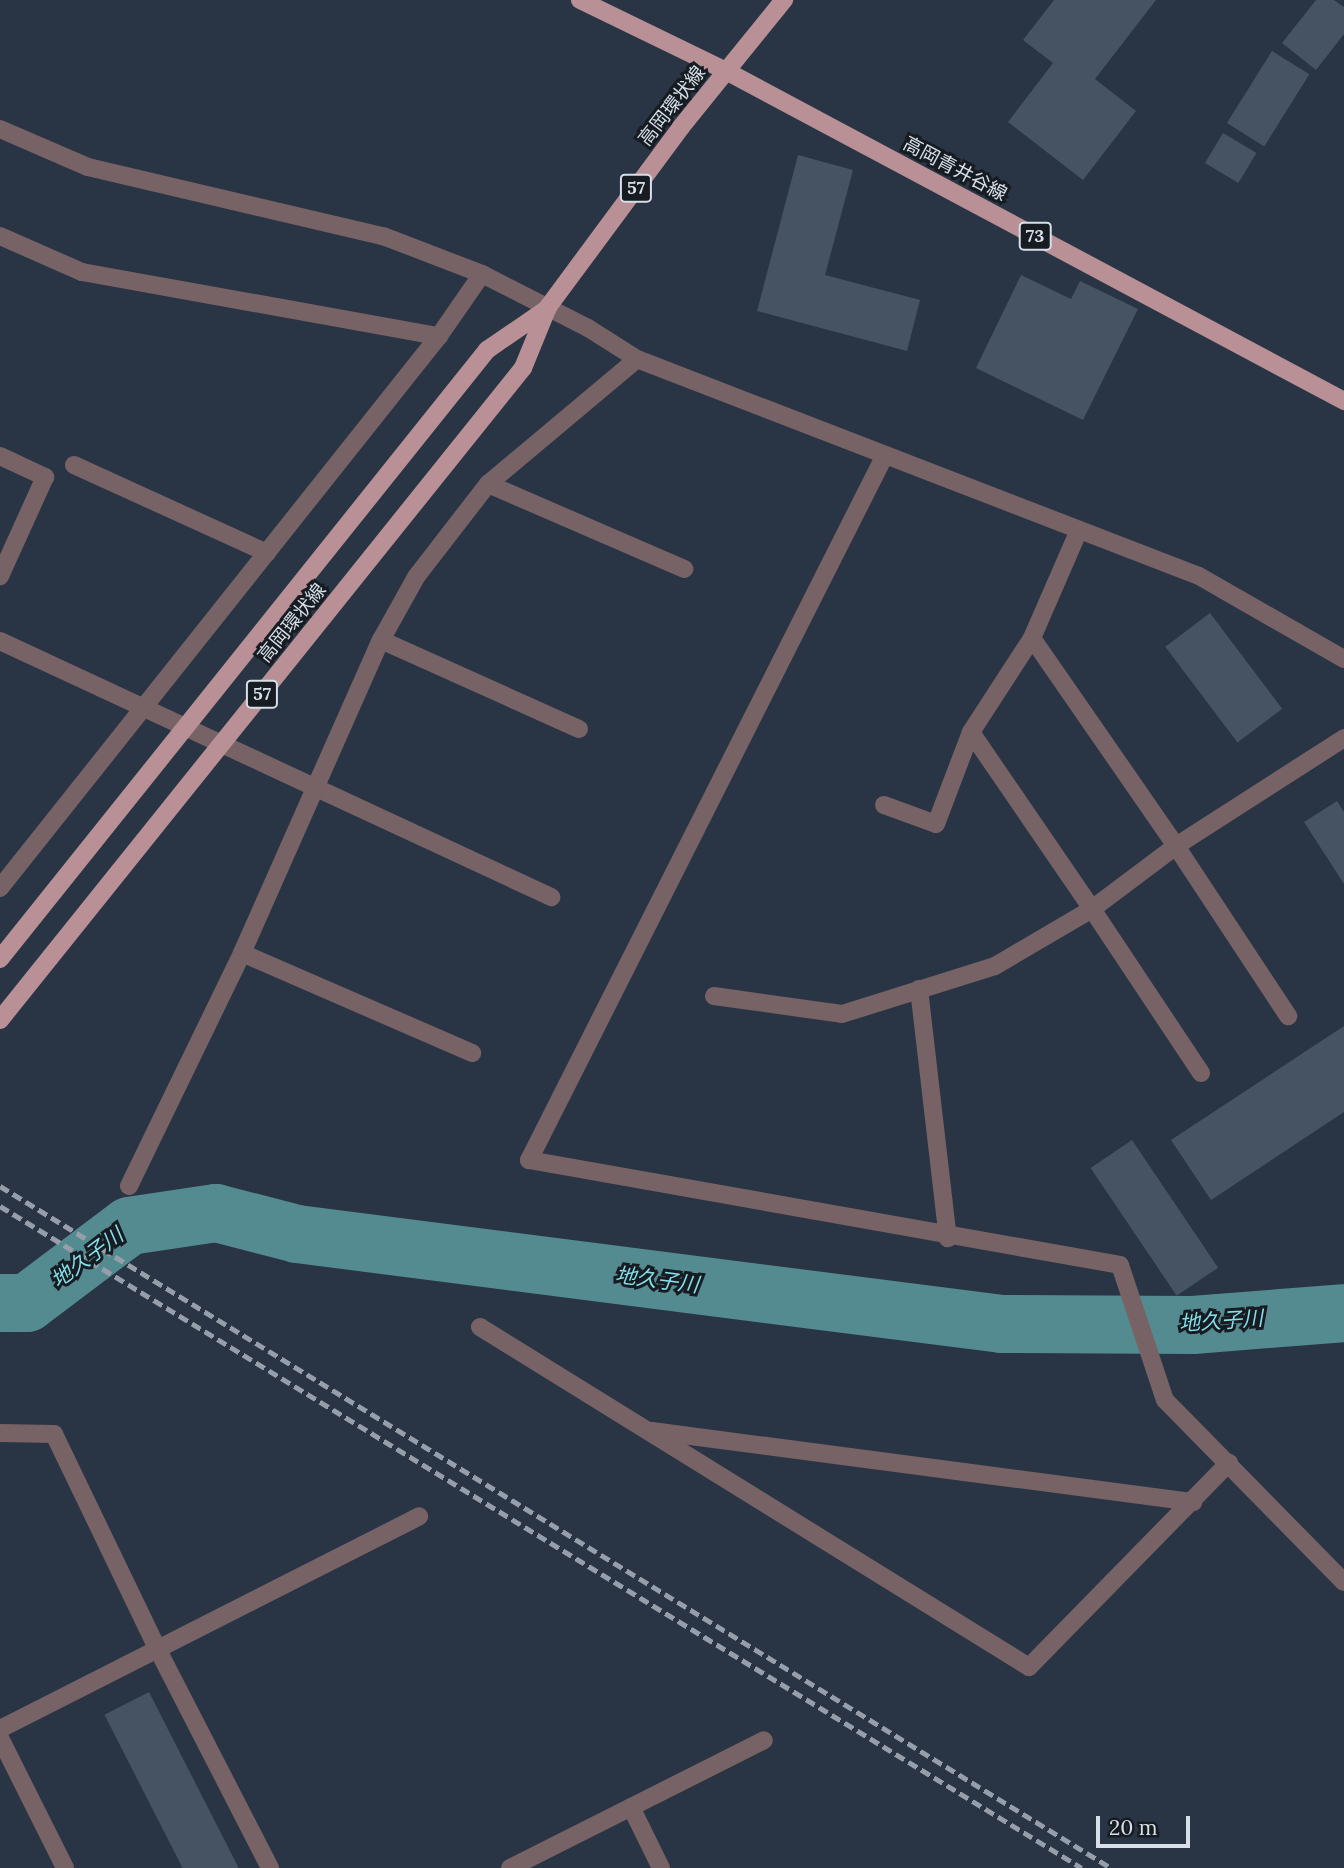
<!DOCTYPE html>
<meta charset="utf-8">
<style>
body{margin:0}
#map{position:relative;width:1344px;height:1868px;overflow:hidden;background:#293544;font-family:Lora,"Noto Sans JP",serif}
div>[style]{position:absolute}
.river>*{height:58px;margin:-29px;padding:0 29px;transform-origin:29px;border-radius:29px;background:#548b91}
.building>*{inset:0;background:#465363;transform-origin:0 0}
.minor>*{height:18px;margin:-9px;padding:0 9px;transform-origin:9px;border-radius:9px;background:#776265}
.major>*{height:18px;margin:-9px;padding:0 9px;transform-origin:9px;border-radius:9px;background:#b89096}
.rail>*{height:5px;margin-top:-2.5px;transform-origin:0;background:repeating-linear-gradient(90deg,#959eaa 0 10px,transparent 0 15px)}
.major-bridge>*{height:18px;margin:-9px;padding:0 9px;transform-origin:9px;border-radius:9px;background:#b89096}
span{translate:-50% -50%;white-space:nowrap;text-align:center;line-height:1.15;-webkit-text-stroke:6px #171c23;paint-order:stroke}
.shield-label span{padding:2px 5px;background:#171c23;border:2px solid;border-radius:5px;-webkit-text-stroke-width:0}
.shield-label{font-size:18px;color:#d7dfe8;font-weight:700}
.street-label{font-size:19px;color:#d7dfe8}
.water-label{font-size:21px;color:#84dfe9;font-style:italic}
.scale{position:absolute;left:1096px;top:1816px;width:94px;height:32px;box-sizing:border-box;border:4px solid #d7dfe8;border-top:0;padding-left:9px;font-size:21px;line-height:24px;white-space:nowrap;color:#d7dfe8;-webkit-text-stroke:5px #171c23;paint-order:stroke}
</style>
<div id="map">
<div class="river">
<i style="left:0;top:1303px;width:27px"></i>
<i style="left:27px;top:1303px;width:128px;rotate:-37deg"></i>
<i style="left:129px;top:1226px;width:88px;rotate:-8.5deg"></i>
<i style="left:216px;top:1213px;width:84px;rotate:14.5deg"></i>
<i style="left:297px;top:1234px;width:711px;rotate:7.28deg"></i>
<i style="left:1002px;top:1324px;width:191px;rotate:0.3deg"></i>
<i style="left:1193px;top:1325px;width:151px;rotate:-4.5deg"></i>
</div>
<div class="building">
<i style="clip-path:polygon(1054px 0,1156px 0,1095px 79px,1136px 111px,1083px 180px,1008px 122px,1053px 63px,1023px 40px)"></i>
<i style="clip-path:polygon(1316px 0,1334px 0,1344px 7px,1344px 34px,1316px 70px,1282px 43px)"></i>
<i style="left:1272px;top:51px;width:44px;height:85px;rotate:32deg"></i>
<i style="left:1223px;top:133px;width:39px;height:35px;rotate:31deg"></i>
<i style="clip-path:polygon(798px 155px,853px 170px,825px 275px,920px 300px,907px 351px,757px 311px)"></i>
<i style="clip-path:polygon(1021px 275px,1071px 299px,1080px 281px,1138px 309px,1083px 420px,976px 368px)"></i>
<i style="left:1210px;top:613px;width:120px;height:56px;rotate:53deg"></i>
<i style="clip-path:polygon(1337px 801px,1344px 812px,1344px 884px,1304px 822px)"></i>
<i style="clip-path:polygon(1344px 1026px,1344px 1112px,1211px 1200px,1171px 1140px)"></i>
<i style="left:1132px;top:1140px;width:154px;height:50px;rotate:56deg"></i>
<i style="left:149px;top:1692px;width:197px;height:50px;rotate:63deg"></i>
</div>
<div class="minor">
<i style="left:0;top:129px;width:96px;rotate:23.4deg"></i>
<i style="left:88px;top:167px;width:303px;rotate:13.2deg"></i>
<i style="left:383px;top:236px;width:106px;rotate:21deg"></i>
<i style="left:482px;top:274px;width:119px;rotate:27deg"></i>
<i style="left:588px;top:328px;width:58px;rotate:32.3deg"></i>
<i style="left:637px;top:359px;width:602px;rotate:21.11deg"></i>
<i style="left:1199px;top:576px;width:167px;rotate:29.8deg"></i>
<i style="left:0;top:236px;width:90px;rotate:23.7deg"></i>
<i style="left:82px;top:272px;width:363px;rotate:10.2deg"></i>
<i style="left:439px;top:336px;width:75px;rotate:-55.3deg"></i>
<i style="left:885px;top:455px;width:790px;rotate:116.79deg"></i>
<i style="left:529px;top:1160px;width:600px;rotate:10.07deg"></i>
<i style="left:1120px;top:1265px;width:142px;rotate:71.6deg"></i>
<i style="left:1165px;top:1400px;width:255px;rotate:45.5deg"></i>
<i style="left:0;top:456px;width:50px;rotate:25deg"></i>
<i style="left:45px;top:477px;width:109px;rotate:114.4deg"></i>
<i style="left:74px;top:465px;width:212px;rotate:24.5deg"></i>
<i style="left:488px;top:484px;width:214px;rotate:23.4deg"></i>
<i style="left:1079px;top:530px;width:118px;rotate:113.5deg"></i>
<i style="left:1032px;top:638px;width:253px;rotate:55.3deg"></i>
<i style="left:1176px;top:846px;width:200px;rotate:-32.7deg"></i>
<i style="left:381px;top:640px;width:217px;rotate:24.2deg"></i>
<i style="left:0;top:641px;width:608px;rotate:24.92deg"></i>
<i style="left:884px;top:805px;width:55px;rotate:20.1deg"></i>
<i style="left:936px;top:824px;width:98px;rotate:-69.2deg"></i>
<i style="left:0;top:888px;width:705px;rotate:-51.51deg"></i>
<i style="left:242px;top:953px;width:251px;rotate:23.5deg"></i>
<i style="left:919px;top:989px;width:251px;rotate:83.4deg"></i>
<i style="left:714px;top:996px;width:129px;rotate:8deg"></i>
<i style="left:842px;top:1014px;width:160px;rotate:-17.4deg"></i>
<i style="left:995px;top:966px;width:113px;rotate:-30.4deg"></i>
<i style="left:1092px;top:909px;width:214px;rotate:-124.4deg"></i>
<i style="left:971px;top:732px;width:112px;rotate:-57deg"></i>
<i style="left:1201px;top:1073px;width:197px;rotate:-123.6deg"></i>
<i style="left:1092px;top:909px;width:105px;rotate:-36.9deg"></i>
<i style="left:1176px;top:846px;width:204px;rotate:56.6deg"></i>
<i style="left:129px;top:1186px;width:259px;rotate:-64.1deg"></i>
<i style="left:242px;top:953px;width:342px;rotate:-66.1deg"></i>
<i style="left:381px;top:640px;width:72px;rotate:-60.9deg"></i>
<i style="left:416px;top:577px;width:118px;rotate:-52.3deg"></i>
<i style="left:488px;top:484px;width:194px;rotate:-40deg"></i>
<i style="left:480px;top:1327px;width:646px;rotate:31.77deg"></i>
<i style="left:1029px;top:1667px;width:286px;rotate:-45.6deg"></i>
<i style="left:652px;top:1431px;width:546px;rotate:7.48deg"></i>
<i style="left:0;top:1433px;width:54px;rotate:1.1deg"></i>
<i style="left:54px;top:1434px;width:240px;rotate:64.3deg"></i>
<i style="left:158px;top:1650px;width:245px;rotate:62.8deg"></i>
<i style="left:0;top:1729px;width:470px;rotate:-26.9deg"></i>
<i style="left:0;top:1738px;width:145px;rotate:63.4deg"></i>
<i style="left:631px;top:1807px;width:68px;rotate:63.8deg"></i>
<i style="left:510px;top:1868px;width:284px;rotate:-26.7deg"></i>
</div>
<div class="major">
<i style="left:580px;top:0;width:162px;rotate:25.9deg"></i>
<i style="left:726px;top:71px;width:701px;rotate:28.1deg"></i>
<i style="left:487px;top:350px;width:74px;rotate:-34.5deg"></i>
<i style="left:523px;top:368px;width:66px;rotate:-67.7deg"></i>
<i style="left:548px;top:307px;width:224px;rotate:-53.5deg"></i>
<i style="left:681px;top:127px;width:164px;rotate:-51deg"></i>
</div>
<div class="rail">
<i style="left:0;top:1186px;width:1304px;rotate:31.54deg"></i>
<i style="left:0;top:1206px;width:1268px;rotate:31.46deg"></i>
</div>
<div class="major-bridge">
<i style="left:0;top:959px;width:780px;rotate:-51.35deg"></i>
<i style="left:0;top:1020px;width:836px;rotate:-51.27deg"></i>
</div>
<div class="shield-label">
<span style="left:636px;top:188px">57</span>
<span style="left:1035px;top:236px">73</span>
<span style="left:262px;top:694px">57</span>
</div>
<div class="street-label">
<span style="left:672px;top:106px;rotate:-52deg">高岡環状線</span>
<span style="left:955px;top:169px;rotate:28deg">高岡青井谷線</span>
<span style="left:292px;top:623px;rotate:-51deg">高岡環状線</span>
</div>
<div class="water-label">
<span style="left:87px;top:1258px;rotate:-37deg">地久子川</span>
<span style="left:657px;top:1280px;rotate:7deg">地久子川</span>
<span style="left:1221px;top:1321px;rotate:-4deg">地久子川</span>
</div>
<div class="scale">20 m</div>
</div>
